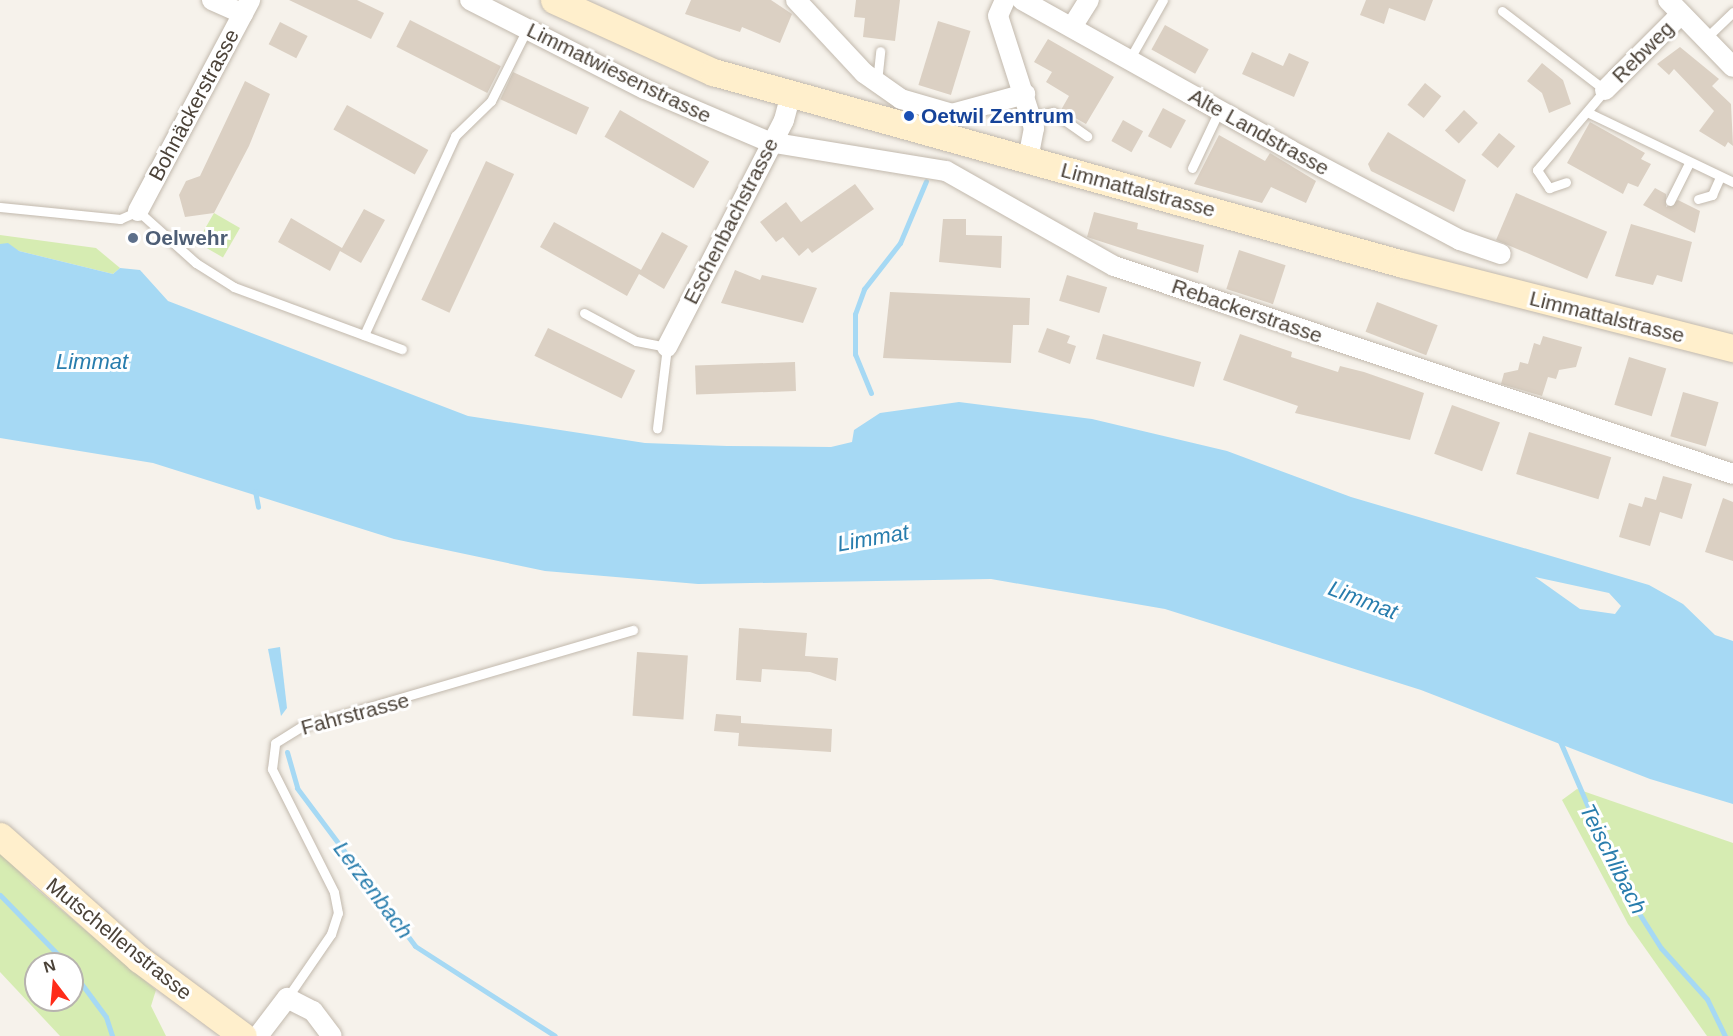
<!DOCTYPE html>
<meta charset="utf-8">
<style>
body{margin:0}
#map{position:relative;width:1733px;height:1036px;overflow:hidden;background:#f6f2eb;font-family:Helvetica,sans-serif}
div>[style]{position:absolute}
.green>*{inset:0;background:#d6ecb2;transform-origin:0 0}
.water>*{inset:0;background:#a6d9f4}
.stream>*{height:5px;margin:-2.5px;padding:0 2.5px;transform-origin:2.5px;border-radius:2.5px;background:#a6d9f4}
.building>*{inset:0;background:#dbd0c3;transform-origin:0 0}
.roads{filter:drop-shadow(0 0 2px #c2b9ad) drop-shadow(0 0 2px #c2b9ad)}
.service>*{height:9px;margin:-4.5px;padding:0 4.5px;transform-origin:4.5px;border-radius:4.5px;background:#fff}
.minor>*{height:20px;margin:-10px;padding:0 10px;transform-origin:10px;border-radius:10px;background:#fff}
.secondary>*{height:27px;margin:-13.5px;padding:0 13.5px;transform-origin:13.5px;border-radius:13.5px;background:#ffefcc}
.dots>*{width:16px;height:16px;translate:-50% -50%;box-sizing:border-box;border:3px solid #fff;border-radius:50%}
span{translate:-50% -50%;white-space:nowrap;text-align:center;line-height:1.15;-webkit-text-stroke:6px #fff;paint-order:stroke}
.street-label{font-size:21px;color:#4b4238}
.transit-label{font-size:21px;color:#164399;font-weight:700}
.left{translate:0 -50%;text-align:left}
.service-label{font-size:21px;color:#4e5e75;font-weight:700}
.water-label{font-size:22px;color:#287dad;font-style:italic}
.north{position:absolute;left:24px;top:952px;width:60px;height:60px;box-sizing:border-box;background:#fff;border:2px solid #b7b3af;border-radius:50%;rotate:344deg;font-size:16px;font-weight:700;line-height:24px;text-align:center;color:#4b4238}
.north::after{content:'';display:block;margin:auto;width:21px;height:27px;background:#ff2c19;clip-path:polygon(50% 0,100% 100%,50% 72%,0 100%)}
</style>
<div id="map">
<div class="green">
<i style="left:214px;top:213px;width:30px;height:34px;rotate:30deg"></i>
<i style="clip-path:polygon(0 235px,96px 248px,120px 268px,113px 274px,19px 251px,0 244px)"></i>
<i style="clip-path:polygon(1577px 789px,1733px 843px,1733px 1036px,1707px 1036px,1628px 924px,1562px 800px)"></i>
<i style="clip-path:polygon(evenodd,0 850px,32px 885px,156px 990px,151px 1006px,166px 1036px,60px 1036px,0 972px,0 850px,36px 964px,72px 964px,72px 1000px,36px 1000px,36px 964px)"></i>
</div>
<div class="water">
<i style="clip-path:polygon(evenodd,8px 243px,19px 251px,113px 274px,120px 268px,140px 270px,168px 301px,468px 416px,645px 443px,727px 446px,831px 447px,852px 442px,854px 430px,880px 413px,959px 402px,1092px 419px,1227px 451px,1351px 497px,1649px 585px,1683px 604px,1715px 635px,1733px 641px,1733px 804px,1650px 779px,1421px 690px,1165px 609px,991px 579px,698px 584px,545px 571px,394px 539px,153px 463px,0 438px,0 244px,8px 243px,1535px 577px,1609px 593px,1621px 606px,1615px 614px,1580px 609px,1535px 577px)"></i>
<i style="clip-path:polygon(280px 647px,287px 708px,281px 716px,268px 649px)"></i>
</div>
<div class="stream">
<i style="left:871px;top:393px;width:42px;rotate:-112.3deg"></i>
<i style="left:855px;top:354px;width:40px;rotate:-90deg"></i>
<i style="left:855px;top:314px;width:27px;rotate:-70deg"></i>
<i style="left:864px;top:289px;width:58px;rotate:-52deg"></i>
<i style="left:900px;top:243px;width:67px;rotate:-67.2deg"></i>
<i style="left:255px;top:491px;width:16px;rotate:79deg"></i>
<i style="left:1559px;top:739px;width:162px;rotate:66.8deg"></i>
<i style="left:1623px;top:888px;width:71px;rotate:57.7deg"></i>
<i style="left:1661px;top:948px;width:69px;rotate:48deg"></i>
<i style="left:1707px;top:999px;width:41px;rotate:64.1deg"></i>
<i style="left:287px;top:752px;width:37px;rotate:74deg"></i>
<i style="left:297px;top:788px;width:197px;rotate:53.2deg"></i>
<i style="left:415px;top:946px;width:166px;rotate:32.7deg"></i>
<i style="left:0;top:895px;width:96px;rotate:45.8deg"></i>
<i style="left:72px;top:971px;width:57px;rotate:53.5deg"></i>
<i style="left:106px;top:1017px;width:20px;rotate:72deg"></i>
</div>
<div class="building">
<i style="clip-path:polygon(289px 0,357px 0,384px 13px,371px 39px)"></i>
<i style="clip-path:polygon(691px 0,771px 0,792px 14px,780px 43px,742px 27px,740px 32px,685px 14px)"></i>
<i style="clip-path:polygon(856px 0,900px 0,895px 41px,863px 37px,865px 18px,854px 17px)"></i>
<i style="clip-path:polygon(1366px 0,1433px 0,1425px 21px,1389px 8px,1384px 24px,1360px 15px)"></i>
<i style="left:410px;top:20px;width:102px;height:30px;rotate:27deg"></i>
<i style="left:938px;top:21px;width:34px;height:67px;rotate:17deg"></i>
<i style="left:280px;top:22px;width:31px;height:25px;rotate:27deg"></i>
<i style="left:1165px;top:25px;width:50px;height:28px;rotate:29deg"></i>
<i style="clip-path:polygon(1048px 39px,1114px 77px,1086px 124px,1061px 110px,1069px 96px,1046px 82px,1052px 72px,1034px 62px)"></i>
<i style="clip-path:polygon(1680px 47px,1719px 79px,1712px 86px,1731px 104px,1733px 146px,1728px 142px,1725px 147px,1699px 131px,1714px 111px,1674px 69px,1669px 75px,1657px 64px)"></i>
<i style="clip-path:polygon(1252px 52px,1283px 66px,1289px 53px,1309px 62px,1294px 97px,1242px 74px)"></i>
<i style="clip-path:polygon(1542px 63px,1563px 80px,1571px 104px,1549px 113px,1542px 93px,1527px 81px)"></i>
<i style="left:513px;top:72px;width:84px;height:30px;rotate:25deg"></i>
<i style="clip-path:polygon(245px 81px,270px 94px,249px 146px,214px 213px,185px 217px,179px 195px,186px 181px,200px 176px)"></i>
<i style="left:1425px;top:83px;width:21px;height:28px;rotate:39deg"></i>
<i style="left:347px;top:105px;width:93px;height:28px;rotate:29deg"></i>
<i style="left:1163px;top:108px;width:26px;height:32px;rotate:28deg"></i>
<i style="left:620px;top:110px;width:103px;height:31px;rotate:30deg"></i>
<i style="left:1464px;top:110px;width:19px;height:28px;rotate:43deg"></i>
<i style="left:1123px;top:120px;width:23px;height:24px;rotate:29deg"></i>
<i style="clip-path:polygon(1590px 122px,1645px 153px,1641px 159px,1651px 164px,1638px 187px,1628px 183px,1623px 194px,1567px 163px)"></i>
<i style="clip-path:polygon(1388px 132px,1466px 180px,1454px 212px,1371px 171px,1368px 164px)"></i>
<i style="left:1499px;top:133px;width:21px;height:28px;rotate:39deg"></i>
<i style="clip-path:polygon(1219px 135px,1265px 161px,1270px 153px,1316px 181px,1306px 203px,1271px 187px,1262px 203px,1194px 184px)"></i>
<i style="left:486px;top:161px;width:31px;height:153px;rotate:25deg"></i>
<i style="clip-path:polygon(855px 184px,874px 209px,812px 253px,808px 248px,799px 256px,783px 237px,776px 242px,760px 222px,786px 202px,801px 222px)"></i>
<i style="clip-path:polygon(1655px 188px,1666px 194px,1666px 207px,1678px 200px,1700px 211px,1695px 233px,1643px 205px)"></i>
<i style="left:1516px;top:193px;width:99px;height:51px;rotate:23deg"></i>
<i style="clip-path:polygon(364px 209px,385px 220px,361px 263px,340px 251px,330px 271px,278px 242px,291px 218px,342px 248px)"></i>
<i style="clip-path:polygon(1094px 212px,1138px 223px,1137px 229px,1204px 245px,1198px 273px,1087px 237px)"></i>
<i style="clip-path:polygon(943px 219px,966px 219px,966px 235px,1002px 236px,1001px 268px,939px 262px)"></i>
<i style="clip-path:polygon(554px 222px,641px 270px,662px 232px,688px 246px,664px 289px,639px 274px,627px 296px,540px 247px)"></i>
<i style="clip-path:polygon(1631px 224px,1692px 242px,1682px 282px,1657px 275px,1653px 285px,1615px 276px)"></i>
<i style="left:1239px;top:250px;width:49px;height:41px;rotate:18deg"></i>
<i style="clip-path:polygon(735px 270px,760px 280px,762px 275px,817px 288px,803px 323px,721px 303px)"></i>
<i style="left:1067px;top:275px;width:42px;height:27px;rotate:17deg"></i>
<i style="clip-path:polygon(890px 292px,1030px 298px,1029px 325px,1013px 325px,1011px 363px,883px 358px)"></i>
<i style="left:1377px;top:302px;width:65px;height:32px;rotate:21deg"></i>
<i style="left:548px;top:328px;width:97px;height:31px;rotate:26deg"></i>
<i style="clip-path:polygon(1047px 328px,1070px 336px,1067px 343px,1076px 346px,1070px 364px,1038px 352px)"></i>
<i style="left:1103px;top:334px;width:102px;height:26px;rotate:16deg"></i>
<i style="clip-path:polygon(1240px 334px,1292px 352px,1291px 357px,1338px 372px,1340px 366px,1364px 372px,1424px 393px,1410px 440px,1295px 413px,1298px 406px,1223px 380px)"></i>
<i style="clip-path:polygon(1543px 336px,1582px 347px,1576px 367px,1559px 370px,1556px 379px,1548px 377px,1542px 396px,1501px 384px,1504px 373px,1518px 370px,1520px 362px,1528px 364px,1534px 343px,1540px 345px)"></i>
<i style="left:1629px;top:357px;width:39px;height:50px;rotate:17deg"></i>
<i style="left:795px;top:362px;width:29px;height:100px;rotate:88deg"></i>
<i style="left:1683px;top:392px;width:37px;height:46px;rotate:16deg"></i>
<i style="left:1452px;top:405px;width:51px;height:52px;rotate:20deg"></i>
<i style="left:1529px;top:432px;width:86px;height:44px;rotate:17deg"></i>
<i style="clip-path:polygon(1663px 476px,1692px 484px,1682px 519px,1660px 512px,1650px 546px,1619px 537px,1629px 503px,1642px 507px,1645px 497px,1656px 500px)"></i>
<i style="clip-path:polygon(1723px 498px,1733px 502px,1733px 561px,1705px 552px)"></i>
<i style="clip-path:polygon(739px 628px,807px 633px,805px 656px,838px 658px,836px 681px,810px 672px,762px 669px,761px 682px,736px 680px)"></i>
<i style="left:637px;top:652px;width:51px;height:64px;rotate:4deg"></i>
<i style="clip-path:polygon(716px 714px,741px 716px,741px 723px,832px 729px,831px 752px,738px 746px,739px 733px,714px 731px)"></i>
</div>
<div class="roads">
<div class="service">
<i style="left:1502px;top:11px;width:130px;rotate:37.5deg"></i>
<i style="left:1605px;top:90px;width:105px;rotate:130.4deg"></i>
<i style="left:1537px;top:170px;width:22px;rotate:56deg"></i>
<i style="left:1549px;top:188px;width:18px;rotate:-19deg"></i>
<i style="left:1705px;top:39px;width:39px;rotate:-44deg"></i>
<i style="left:1129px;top:60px;width:69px;rotate:-60.5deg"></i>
<i style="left:877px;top:82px;width:31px;rotate:-84deg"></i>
<i style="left:1589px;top:113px;width:160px;rotate:25.6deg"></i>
<i style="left:1031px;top:117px;width:23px;rotate:-13deg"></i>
<i style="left:1053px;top:112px;width:42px;rotate:35.2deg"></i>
<i style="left:1192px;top:168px;width:63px;rotate:-64.7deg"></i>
<i style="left:1698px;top:199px;width:15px;rotate:-16deg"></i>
<i style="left:1712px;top:195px;width:20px;rotate:-66deg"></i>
<i style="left:1670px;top:201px;width:42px;rotate:-63.4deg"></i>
<i style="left:0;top:207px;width:121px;rotate:5.7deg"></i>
<i style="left:120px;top:219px;width:20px;rotate:-24deg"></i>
<i style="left:138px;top:211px;width:78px;rotate:41.9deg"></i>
<i style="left:196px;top:263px;width:45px;rotate:32.3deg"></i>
<i style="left:234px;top:287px;width:179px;rotate:20.3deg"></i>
<i style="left:584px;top:313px;width:59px;rotate:28.3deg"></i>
<i style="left:636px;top:341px;width:32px;rotate:11deg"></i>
<i style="left:667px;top:347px;width:82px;rotate:97deg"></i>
<i style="left:364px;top:335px;width:219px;rotate:-65.4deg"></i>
<i style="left:455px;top:136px;width:50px;rotate:-44.2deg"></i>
<i style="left:491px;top:101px;width:80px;rotate:-63.4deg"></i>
<i style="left:287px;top:998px;width:78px;rotate:-55.5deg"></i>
<i style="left:331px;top:934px;width:22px;rotate:-72deg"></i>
<i style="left:338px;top:913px;width:21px;rotate:-101deg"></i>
<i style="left:334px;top:892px;width:138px;rotate:-116.8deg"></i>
<i style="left:272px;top:769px;width:26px;rotate:-83deg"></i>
<i style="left:275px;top:743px;width:31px;rotate:-32deg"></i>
<i style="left:301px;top:727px;width:346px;rotate:-16.3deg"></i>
</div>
<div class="minor">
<i style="left:212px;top:0;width:34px;rotate:24deg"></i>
<i style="left:470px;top:0;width:196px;rotate:27deg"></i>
<i style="left:645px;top:89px;width:135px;rotate:23.1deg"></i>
<i style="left:769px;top:142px;width:179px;rotate:9.3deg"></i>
<i style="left:946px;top:171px;width:193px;rotate:29.5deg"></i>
<i style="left:1114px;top:266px;width:653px;rotate:18.57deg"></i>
<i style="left:796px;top:0;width:100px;rotate:47deg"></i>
<i style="left:864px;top:73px;width:45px;rotate:35.1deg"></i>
<i style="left:901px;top:99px;width:53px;rotate:16.4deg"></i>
<i style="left:952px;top:114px;width:76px;rotate:-15.3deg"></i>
<i style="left:1005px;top:0;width:17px;rotate:114deg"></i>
<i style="left:998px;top:16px;width:118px;rotate:72.2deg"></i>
<i style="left:1034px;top:128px;width:33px;rotate:101deg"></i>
<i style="left:1022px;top:0;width:307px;rotate:29.2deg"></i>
<i style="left:1290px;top:150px;width:192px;rotate:27.9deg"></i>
<i style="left:1460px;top:240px;width:43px;rotate:18.9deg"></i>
<i style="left:1668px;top:0;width:93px;rotate:45.9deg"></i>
<i style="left:1072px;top:27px;width:32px;rotate:-58deg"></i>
<i style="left:1605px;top:90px;width:107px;rotate:-45deg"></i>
<i style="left:138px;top:211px;width:239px;rotate:-62deg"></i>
<i style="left:667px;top:347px;width:255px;rotate:-62.7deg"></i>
<i style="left:784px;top:120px;width:27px;rotate:-75deg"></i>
<i style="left:258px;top:1036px;width:48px;rotate:-52.7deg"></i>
<i style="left:287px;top:998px;width:29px;rotate:27deg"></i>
<i style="left:313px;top:1011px;width:31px;rotate:53deg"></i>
</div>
<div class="secondary">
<i style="left:554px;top:0;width:175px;rotate:24.4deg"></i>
<i style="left:713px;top:72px;width:716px;rotate:15.55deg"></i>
<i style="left:1403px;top:264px;width:341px;rotate:14.3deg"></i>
<i style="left:0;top:836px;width:186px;rotate:41.5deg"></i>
<i style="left:139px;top:959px;width:129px;rotate:36.5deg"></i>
</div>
</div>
<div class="dots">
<i style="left:909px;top:116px;background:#1a4fb4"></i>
<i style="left:133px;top:238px;background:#5c6f8a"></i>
</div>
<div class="street-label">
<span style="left:1643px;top:52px;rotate:-45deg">Rebweg</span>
<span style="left:619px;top:73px;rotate:26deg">Limmatwiesenstrasse</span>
<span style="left:194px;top:105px;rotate:-62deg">Bohnäckerstrasse</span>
<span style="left:1259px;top:132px;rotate:29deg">Alte Landstrasse</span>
<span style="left:1138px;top:190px;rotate:15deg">Limmattalstrasse</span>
<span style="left:731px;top:221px;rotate:-63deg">Eschenbachstrasse</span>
<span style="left:1247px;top:311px;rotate:19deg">Rebackerstrasse</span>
<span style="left:1607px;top:317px;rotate:14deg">Limmattalstrasse</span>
<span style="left:355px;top:714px;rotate:-15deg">Fahrstrasse</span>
<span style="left:119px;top:939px;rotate:39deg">Mutschellenstrasse</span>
</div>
<div class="transit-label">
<span class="left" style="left:921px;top:116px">Oetwil Zentrum</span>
</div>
<div class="service-label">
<span class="left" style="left:145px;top:238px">Oelwehr</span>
</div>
<div class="water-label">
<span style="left:92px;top:362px">Limmat</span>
<span style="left:873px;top:538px;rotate:-10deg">Limmat</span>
<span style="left:1363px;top:600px;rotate:21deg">Limmat</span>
<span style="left:1613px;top:859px;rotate:63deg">Teischlibach</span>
<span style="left:373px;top:890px;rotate:53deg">Lerzenbach</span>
</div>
<div class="north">N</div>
</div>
